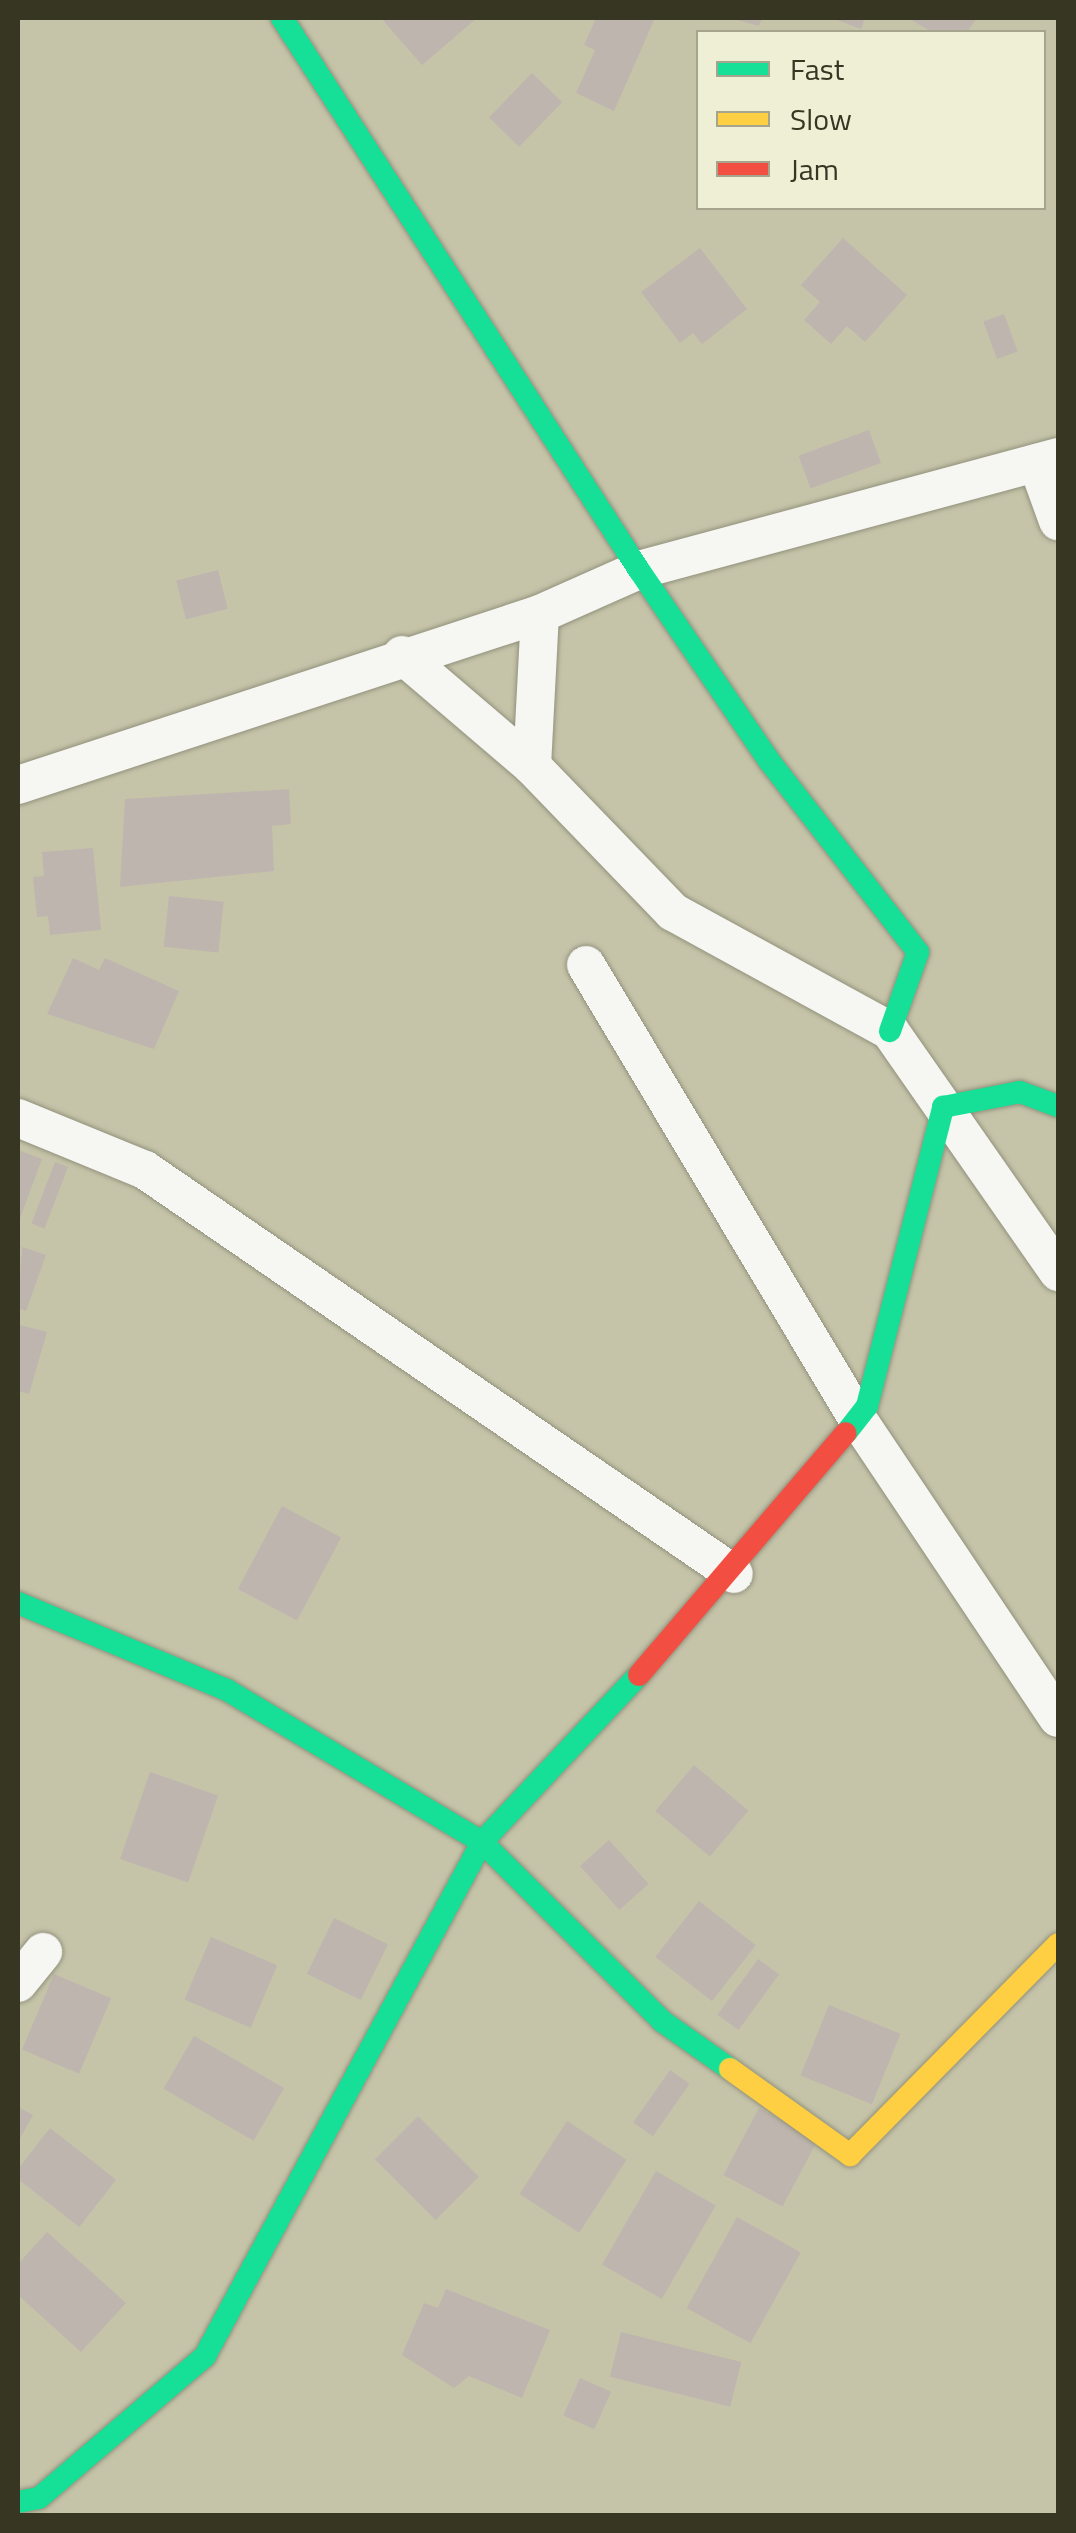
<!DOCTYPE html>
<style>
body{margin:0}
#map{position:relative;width:1076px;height:2533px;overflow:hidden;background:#c5c4a9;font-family:"Titillium Web",sans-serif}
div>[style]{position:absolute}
.building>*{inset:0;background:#beb5ae;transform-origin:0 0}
.roads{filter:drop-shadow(0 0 2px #92917c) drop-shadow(0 0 2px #92917c)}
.street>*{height:38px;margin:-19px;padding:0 19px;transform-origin:19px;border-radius:19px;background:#f6f6f2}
.fast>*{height:22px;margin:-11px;padding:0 11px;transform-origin:11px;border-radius:11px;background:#16e098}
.slow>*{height:22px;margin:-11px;padding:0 11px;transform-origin:11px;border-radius:11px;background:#ffcf43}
.jam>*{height:22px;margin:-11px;padding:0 11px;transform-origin:11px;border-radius:11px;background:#f24e42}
span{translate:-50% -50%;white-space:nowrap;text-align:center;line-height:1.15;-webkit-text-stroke:9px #efefd6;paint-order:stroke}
.frame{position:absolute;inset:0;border:20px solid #373622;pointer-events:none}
.legend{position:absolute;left:696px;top:30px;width:350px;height:180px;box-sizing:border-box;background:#efefd6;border:2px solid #a5a58e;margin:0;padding:12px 18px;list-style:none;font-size:30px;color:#373622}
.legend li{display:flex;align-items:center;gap:20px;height:50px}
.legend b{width:50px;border:2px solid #a5a58e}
</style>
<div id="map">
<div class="building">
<i style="clip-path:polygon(381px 18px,477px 18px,422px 65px)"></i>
<i style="clip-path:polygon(596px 18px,655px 18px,614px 111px,576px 93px,595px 50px,584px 45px)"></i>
<i style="clip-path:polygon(731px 18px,762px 18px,759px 26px)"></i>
<i style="clip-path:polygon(832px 18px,865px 18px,861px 29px)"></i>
<i style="clip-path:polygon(908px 18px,977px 18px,967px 32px,932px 32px)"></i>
<i style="left:532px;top:73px;width:42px;height:62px;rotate:44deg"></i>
<i style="clip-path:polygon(843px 238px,907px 295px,865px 342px,847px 326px,831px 344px,804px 320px,820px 302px,801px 285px)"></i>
<i style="clip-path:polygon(700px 248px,747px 309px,702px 344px,693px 333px,680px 343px,641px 292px)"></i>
<i style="left:1004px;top:314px;width:40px;height:22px;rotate:70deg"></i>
<i style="left:869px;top:430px;width:35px;height:75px;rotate:70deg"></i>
<i style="left:218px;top:570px;width:40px;height:43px;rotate:76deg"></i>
<i style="clip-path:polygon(289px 789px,291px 824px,272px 826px,274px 871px,120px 887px,125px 799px)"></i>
<i style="clip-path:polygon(93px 848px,101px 930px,50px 935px,48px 916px,37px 917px,33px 877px,44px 876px,42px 852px)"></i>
<i style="left:169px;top:896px;width:55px;height:51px;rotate:6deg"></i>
<i style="clip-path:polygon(73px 958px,99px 970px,105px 958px,179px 991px,154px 1049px,47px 1014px)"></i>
<i style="clip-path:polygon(18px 1150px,42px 1159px,18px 1224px)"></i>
<i style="left:55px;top:1162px;width:14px;height:66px;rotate:21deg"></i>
<i style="clip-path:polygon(22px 1247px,46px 1255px,26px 1311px,18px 1308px)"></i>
<i style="clip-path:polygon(20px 1325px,47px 1332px,29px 1394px,18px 1391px)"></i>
<i style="left:282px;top:1506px;width:67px;height:94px;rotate:28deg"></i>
<i style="left:694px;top:1765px;width:71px;height:60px;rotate:40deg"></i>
<i style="left:150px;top:1772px;width:72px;height:92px;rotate:19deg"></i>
<i style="left:609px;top:1840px;width:59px;height:39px;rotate:48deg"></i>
<i style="left:699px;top:1901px;width:72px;height:71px;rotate:38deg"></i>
<i style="left:334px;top:1918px;width:60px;height:62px;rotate:26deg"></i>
<i style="left:211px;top:1937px;width:72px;height:68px;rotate:23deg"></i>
<i style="left:758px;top:1959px;width:26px;height:69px;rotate:36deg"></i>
<i style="left:54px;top:1974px;width:62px;height:82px;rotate:23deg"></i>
<i style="left:829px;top:2005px;width:77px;height:76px;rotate:22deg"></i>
<i style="left:194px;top:2036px;width:104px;height:61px;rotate:30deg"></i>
<i style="left:670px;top:2070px;width:24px;height:64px;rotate:35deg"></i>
<i style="clip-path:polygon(18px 2107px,33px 2115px,18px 2142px)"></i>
<i style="left:759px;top:2108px;width:67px;height:76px;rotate:28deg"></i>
<i style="left:418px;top:2116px;width:86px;height:61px;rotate:45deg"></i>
<i style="left:567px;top:2121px;width:71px;height:87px;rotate:33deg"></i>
<i style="left:50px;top:2128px;width:84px;height:60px;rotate:38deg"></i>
<i style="left:656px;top:2171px;width:69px;height:108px;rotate:30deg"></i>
<i style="left:737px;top:2217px;width:73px;height:104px;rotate:29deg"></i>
<i style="clip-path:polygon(47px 2232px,126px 2303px,81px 2352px,18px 2295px,18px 2264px)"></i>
<i style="clip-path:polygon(446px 2289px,550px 2330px,522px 2398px,469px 2376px,454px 2388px,402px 2355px,424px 2303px,438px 2308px)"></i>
<i style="left:621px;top:2332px;width:124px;height:46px;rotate:14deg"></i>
<i style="left:580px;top:2378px;width:34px;height:41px;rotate:24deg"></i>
</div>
<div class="roads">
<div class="street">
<i style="left:1037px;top:463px;width:62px;rotate:70.1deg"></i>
<i style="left:402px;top:655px;width:171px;rotate:40.5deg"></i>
<i style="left:532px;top:766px;width:203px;rotate:46deg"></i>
<i style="left:673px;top:912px;width:247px;rotate:28.7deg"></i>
<i style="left:890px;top:1031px;width:294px;rotate:55.1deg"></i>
<i style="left:532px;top:766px;width:152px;rotate:-87deg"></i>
<i style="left:18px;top:785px;width:549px;rotate:-18.14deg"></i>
<i style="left:540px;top:614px;width:108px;rotate:-24deg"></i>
<i style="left:639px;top:570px;width:434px;rotate:-15.1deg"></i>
<i style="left:586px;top:965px;width:528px;rotate:59.11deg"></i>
<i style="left:857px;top:1418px;width:361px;rotate:56.2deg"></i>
<i style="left:18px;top:1118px;width:137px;rotate:22.3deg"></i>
<i style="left:145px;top:1170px;width:714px;rotate:34.45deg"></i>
<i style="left:18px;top:1983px;width:40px;rotate:-51deg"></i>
</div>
<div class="fast">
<i style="left:282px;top:18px;width:657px;rotate:57.11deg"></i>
<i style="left:639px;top:570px;width:232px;rotate:55.7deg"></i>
<i style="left:770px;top:762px;width:241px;rotate:52.1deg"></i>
<i style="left:918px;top:952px;width:84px;rotate:109.5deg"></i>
<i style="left:846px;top:1433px;width:34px;rotate:-52deg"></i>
<i style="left:867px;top:1406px;width:309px;rotate:-75.7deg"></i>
<i style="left:943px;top:1107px;width:78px;rotate:-11deg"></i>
<i style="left:1020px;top:1092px;width:40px;rotate:20.2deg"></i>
<i style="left:18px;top:1603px;width:226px;rotate:22.6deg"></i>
<i style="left:227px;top:1690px;width:297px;rotate:30.8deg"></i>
<i style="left:482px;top:1842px;width:254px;rotate:44.8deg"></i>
<i style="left:662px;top:2021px;width:83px;rotate:35.2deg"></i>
<i style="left:18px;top:2502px;width:21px;rotate:-11deg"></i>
<i style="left:39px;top:2498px;width:218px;rotate:-40.5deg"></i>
<i style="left:205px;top:2356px;width:584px;rotate:-61.68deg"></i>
<i style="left:482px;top:1842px;width:229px;rotate:-46.8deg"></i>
</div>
<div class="slow">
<i style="left:730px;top:2069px;width:148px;rotate:35.6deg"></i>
<i style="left:850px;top:2155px;width:296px;rotate:-45.4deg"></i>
</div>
<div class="jam">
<i style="left:639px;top:1675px;width:318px;rotate:-49.5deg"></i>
</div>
</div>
<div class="frame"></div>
<ul class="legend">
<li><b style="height:12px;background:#16e098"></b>Fast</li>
<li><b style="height:12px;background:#ffcf43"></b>Slow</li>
<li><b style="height:12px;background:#f24e42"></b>Jam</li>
</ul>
</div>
